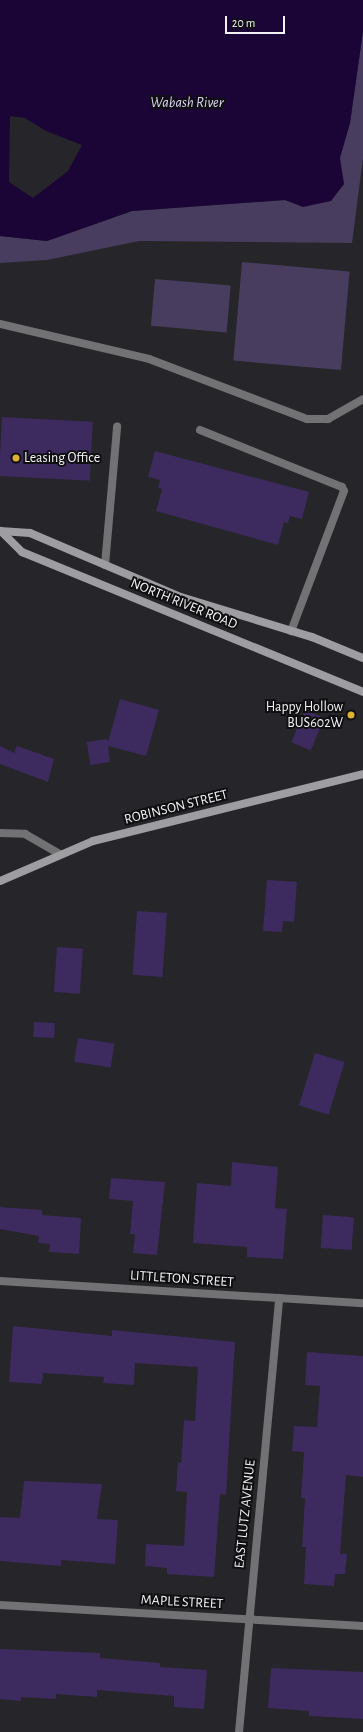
<!DOCTYPE html>
<style>
body{margin:0}
#map{position:relative;width:363px;height:1732px;overflow:hidden;background:#262529;font-family:"Alegreya Sans",sans-serif}
div>[style]{position:absolute}
.green>*{inset:0;background:#483d5f;transform-origin:0 0}
.water>*{inset:0;background:#1b0537}
.building>*{inset:0;background:#3d2a5f;transform-origin:0 0}
.lane>*{height:8px;margin:-4px;padding:0 4px;transform-origin:4px;border-radius:4px;background:#727274}
.street>*{height:8px;margin:-4px;padding:0 4px;transform-origin:4px;border-radius:4px;background:#727274}
.secondary>*{height:8px;margin:-4px;padding:0 4px;transform-origin:4px;border-radius:4px;background:#9e9da1}
.dots>*{width:11px;height:11px;translate:-50% -50%;box-sizing:border-box;border:2px solid #0f0e10;border-radius:50%}
span{translate:-50% -50%;white-space:nowrap;text-align:center;line-height:1.15;-webkit-text-stroke:4px #0f0e10;paint-order:stroke}
.poi-label{font-size:14px;color:#f2f2f5}
.left{translate:0 -50%;text-align:left}
.right{translate:-100% -50%;text-align:right}
.street-label{font-size:14px;color:#f2f2f5}
.water-label{font-size:15px;color:#ddd4f7;font-style:italic}
.scale{position:absolute;left:225px;top:16px;width:60px;height:18px;box-sizing:border-box;border:2px solid #f2f2f5;border-top:0;padding-left:5px;font-size:12px;line-height:14px;white-space:nowrap;color:#f2f2f5;-webkit-text-stroke:3px #0f0e10;paint-order:stroke}
</style>
<div id="map">
<div class="green">
<i style="clip-path:polygon(363px 31px,363px 158px,352px 243px,139px 241px,47px 260px,0 263px,0 236px,47px 241px,132px 211px,285px 200px,303px 206px,344px 184px,339px 158px,350px 123px)"></i>
<i style="left:242px;top:262px;width:108px;height:99px;rotate:5deg"></i>
<i style="left:155px;top:279px;width:76px;height:47px;rotate:5deg"></i>
</div>
<div class="water">
<i style="clip-path:polygon(evenodd,0 0,363px 0,363px 31px,350px 123px,340px 158px,344px 184px,331px 201px,303px 207px,285px 200px,132px 211px,47px 241px,0 236px,0 0,10px 116px,25px 118px,46px 131px,82px 145px,68px 171px,33px 198px,9px 182px,10px 116px)"></i>
</div>
<div class="building">
<i style="left:2px;top:417px;width:91px;height:59px;rotate:3deg"></i>
<i style="clip-path:polygon(155px 451px,309px 492px,302px 519px,290px 516px,288px 523px,284px 522px,278px 545px,156px 511px,162px 489px,158px 488px,160px 480px,148px 477px)"></i>
<i style="clip-path:polygon(120px 699px,159px 710px,146px 756px,108px 746px,110px 762px,90px 765px,87px 742px,107px 739px,108px 742px)"></i>
<i style="left:305px;top:710px;width:21px;height:35px;rotate:23deg"></i>
<i style="clip-path:polygon(0 746px,14px 753px,17px 746px,54px 759px,48px 782px,0 764px)"></i>
<i style="clip-path:polygon(267px 880px,297px 882px,294px 922px,283px 921px,282px 932px,263px 931px)"></i>
<i style="left:137px;top:911px;width:30px;height:64px;rotate:4deg"></i>
<i style="left:57px;top:947px;width:26px;height:45px;rotate:4deg"></i>
<i style="left:34px;top:1022px;width:21px;height:15px;rotate:3deg"></i>
<i style="left:78px;top:1038px;width:37px;height:24px;rotate:9deg"></i>
<i style="left:315px;top:1053px;width:31px;height:55px;rotate:17deg"></i>
<i style="clip-path:polygon(232px 1162px,278px 1167px,275px 1208px,287px 1209px,283px 1259px,247px 1257px,247px 1247px,193px 1243px,197px 1183px,231px 1186px)"></i>
<i style="clip-path:polygon(111px 1178px,165px 1182px,157px 1255px,133px 1253px,135px 1234px,130px 1234px,133px 1201px,109px 1199px)"></i>
<i style="clip-path:polygon(0 1207px,42px 1210px,42px 1215px,81px 1218px,79px 1254px,49px 1252px,50px 1244px,38px 1243px,39px 1236px,0 1229px)"></i>
<i style="left:323px;top:1215px;width:31px;height:33px;rotate:4deg"></i>
<i style="clip-path:polygon(13px 1326px,112px 1336px,112px 1330px,235px 1342px,226px 1495px,220px 1494px,214px 1577px,167px 1574px,167px 1568px,145px 1566px,146px 1544px,184px 1546px,187px 1492px,176px 1491px,178px 1462px,181px 1463px,184px 1420px,195px 1421px,198px 1367px,135px 1363px,134px 1385px,103px 1383px,104px 1377px,43px 1373px,42px 1384px,9px 1382px)"></i>
<i style="clip-path:polygon(307px 1352px,363px 1356px,363px 1477px,346px 1475px,340px 1554px,347px 1554px,345px 1574px,335px 1574px,334px 1586px,304px 1584px,306px 1547px,302px 1547px,305px 1498px,301px 1498px,304px 1452px,292px 1451px,294px 1426px,317px 1427px,320px 1386px,305px 1385px)"></i>
<i style="clip-path:polygon(24px 1481px,102px 1484px,97px 1519px,118px 1520px,115px 1564px,61px 1560px,61px 1566px,0 1561px,0 1517px,20px 1518px)"></i>
<i style="clip-path:polygon(0 1649px,100px 1653px,100px 1658px,160px 1663px,160px 1667px,207px 1670px,204px 1709px,174px 1707px,174px 1696px,97px 1690px,97px 1697px,56px 1694px,56px 1699px,21px 1697px,21px 1701px,0 1699px)"></i>
<i style="clip-path:polygon(271px 1668px,363px 1672px,363px 1719px,309px 1716px,309px 1711px,268px 1708px)"></i>
</div>
<div class="lane">
<i style="left:0;top:324px;width:153px;rotate:13.2deg"></i>
<i style="left:149px;top:359px;width:169px;rotate:20.8deg"></i>
<i style="left:307px;top:419px;width:21px"></i>
<i style="left:328px;top:419px;width:40px;rotate:-29.7deg"></i>
<i style="left:200px;top:430px;width:153px;rotate:21.9deg"></i>
<i style="left:342px;top:487px;width:4px;rotate:63deg"></i>
<i style="left:344px;top:491px;width:150px;rotate:110.7deg"></i>
<i style="left:105px;top:565px;width:139px;rotate:-85deg"></i>
</div>
<div class="street">
<i style="left:0;top:833px;width:25px;rotate:2deg"></i>
<i style="left:25px;top:834px;width:39px;rotate:30deg"></i>
<i style="left:0;top:1281px;width:364px;rotate:3.5deg"></i>
<i style="left:0;top:1605px;width:364px;rotate:3.3deg"></i>
<i style="left:239px;top:1732px;width:436px;rotate:-84.7deg"></i>
</div>
<div class="secondary">
<i style="left:0;top:531px;width:30px;rotate:4deg"></i>
<i style="left:30px;top:533px;width:164px;rotate:23deg"></i>
<i style="left:181px;top:597px;width:137px;rotate:17deg"></i>
<i style="left:312px;top:637px;width:55px;rotate:22.4deg"></i>
<i style="left:1px;top:531px;width:30px;rotate:45deg"></i>
<i style="left:22px;top:552px;width:369px;rotate:22.3deg"></i>
<i style="left:0;top:881px;width:101px;rotate:-23.3deg"></i>
<i style="left:93px;top:841px;width:278px;rotate:-13.9deg"></i>
</div>
<div class="dots">
<i style="left:16px;top:458px;background:#deb133"></i>
<i style="left:351px;top:715px;background:#deb133"></i>
</div>
<div class="poi-label">
<span class="left" style="left:24px;top:458px">Leasing Office</span>
<span class="right" style="left:343px;top:715px">Happy Hollow<br>BUS602W</span>
</div>
<div class="street-label">
<span style="left:184px;top:604px;rotate:22deg">NORTH RIVER ROAD</span>
<span style="left:176px;top:807px;rotate:-14deg">ROBINSON STREET</span>
<span style="left:182px;top:1279px;rotate:4deg">LITTLETON STREET</span>
<span style="left:245px;top:1514px;rotate:-84deg">EAST LUTZ AVENUE</span>
<span style="left:182px;top:1602px;rotate:3deg">MAPLE STREET</span>
</div>
<div class="water-label">
<span style="left:187px;top:103px">Wabash River</span>
</div>
<div class="scale">20 m</div>
</div>
